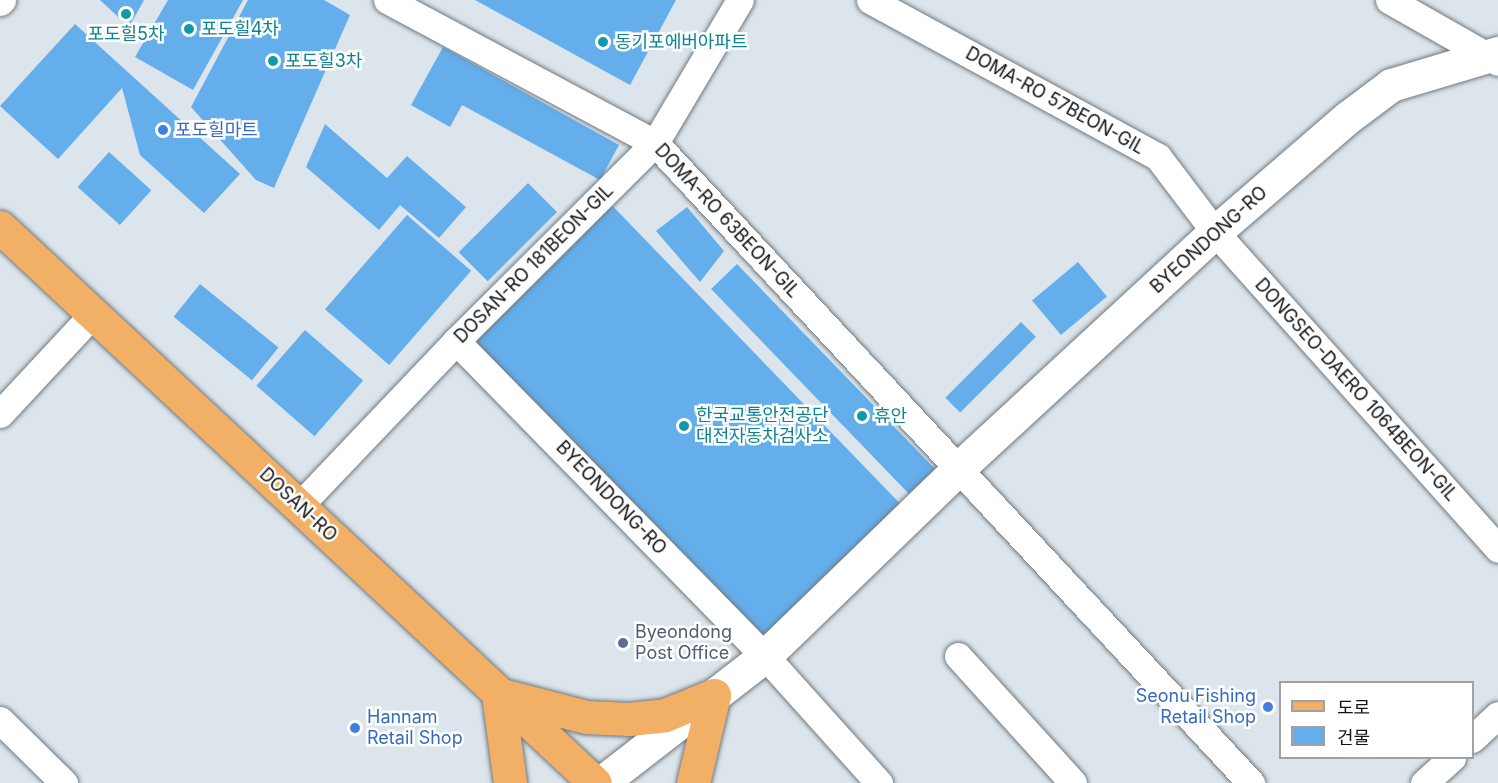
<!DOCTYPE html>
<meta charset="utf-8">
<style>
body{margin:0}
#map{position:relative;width:1498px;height:783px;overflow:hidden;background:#dce5ec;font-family:Inter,"Noto Sans KR",sans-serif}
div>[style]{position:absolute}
.building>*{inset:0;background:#64aeec;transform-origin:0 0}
.roads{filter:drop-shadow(0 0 2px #71797f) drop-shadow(0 0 2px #71797f)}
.minor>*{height:27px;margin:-13.5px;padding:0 13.5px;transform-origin:13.5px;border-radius:13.5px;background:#fff}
.tertiary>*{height:33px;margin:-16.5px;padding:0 16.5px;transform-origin:16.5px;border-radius:16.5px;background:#fff}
.primary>*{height:33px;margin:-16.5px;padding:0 16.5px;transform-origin:16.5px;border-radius:16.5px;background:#f2af66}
.dots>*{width:16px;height:16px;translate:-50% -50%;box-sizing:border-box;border:3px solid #fff;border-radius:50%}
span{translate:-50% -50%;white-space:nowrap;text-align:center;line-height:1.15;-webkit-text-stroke:5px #fff;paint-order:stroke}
.culture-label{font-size:18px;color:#0d838f}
.left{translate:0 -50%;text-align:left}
.street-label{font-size:18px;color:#111417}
.shop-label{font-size:18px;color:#366cbe}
.right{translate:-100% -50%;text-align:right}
.service-label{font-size:18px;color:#4e5e75}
.legend{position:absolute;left:1279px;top:681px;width:195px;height:78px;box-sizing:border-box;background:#fff;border:2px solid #a0a1a2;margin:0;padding:8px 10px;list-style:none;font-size:18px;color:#111417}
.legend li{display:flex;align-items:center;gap:12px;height:30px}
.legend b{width:30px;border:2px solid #a0a1a2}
</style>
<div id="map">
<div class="building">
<i style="clip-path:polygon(100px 0,144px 0,129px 27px)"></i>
<i style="clip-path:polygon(168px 0,243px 0,193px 90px,135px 57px)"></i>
<i style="clip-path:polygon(248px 0,324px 0,350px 15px,274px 188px,256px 180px,191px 107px)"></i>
<i style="clip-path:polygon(475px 0,676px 0,630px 85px)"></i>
<i style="clip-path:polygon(75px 24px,240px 174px,204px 213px,140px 155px,122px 88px,58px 159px,0 106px)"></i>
<i style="clip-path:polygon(443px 47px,619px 145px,600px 180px,462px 105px,450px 127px,411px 105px)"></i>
<i style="clip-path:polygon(325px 124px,387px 178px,407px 156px,466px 207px,439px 238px,400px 205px,379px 230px,306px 167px)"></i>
<i style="left:109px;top:152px;width:57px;height:47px;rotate:42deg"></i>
<i style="left:528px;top:183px;width:41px;height:98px;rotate:45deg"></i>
<i style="left:603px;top:196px;width:442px;height:206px;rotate:46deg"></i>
<i style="clip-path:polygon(687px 207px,724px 251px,700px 282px,656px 231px)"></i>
<i style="left:407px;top:215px;width:85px;height:125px;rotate:41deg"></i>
<i style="left:1078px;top:262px;width:45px;height:60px;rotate:50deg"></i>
<i style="left:737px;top:264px;width:285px;height:36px;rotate:46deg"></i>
<i style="left:200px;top:284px;width:101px;height:42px;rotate:39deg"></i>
<i style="left:1021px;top:322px;width:21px;height:107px;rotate:45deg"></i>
<i style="left:305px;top:330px;width:77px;height:74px;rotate:41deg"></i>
</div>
<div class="roads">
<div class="minor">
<i style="left:387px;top:0;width:304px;rotate:28.1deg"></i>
<i style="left:655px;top:143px;width:875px;rotate:47.04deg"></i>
<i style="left:870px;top:0;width:328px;rotate:28.6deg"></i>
<i style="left:1158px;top:157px;width:94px;rotate:52.8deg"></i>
<i style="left:1215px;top:232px;width:425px;rotate:48.2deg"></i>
<i style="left:1389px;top:0;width:125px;rotate:29.6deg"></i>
<i style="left:0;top:2px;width:3px;rotate:-45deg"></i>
<i style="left:456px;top:341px;width:441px;rotate:45.6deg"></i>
<i style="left:765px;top:656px;width:171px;rotate:48.1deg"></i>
<i style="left:0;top:414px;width:138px;rotate:-47.1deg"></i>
<i style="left:299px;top:506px;width:228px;rotate:-46.4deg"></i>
<i style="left:456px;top:341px;width:281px;rotate:-44.9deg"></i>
<i style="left:655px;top:143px;width:166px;rotate:-59.3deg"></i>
<i style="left:958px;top:656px;width:171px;rotate:47.8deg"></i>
<i style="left:0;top:720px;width:90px;rotate:44.5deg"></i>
<i style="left:1472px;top:739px;width:35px;rotate:-43deg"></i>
<i style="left:1424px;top:783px;width:38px;rotate:-42deg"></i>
</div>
<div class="tertiary">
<i style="left:601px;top:783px;width:207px;rotate:-37.8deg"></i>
<i style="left:765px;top:656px;width:269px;rotate:-44.1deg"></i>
<i style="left:958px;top:469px;width:350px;rotate:-42.7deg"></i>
<i style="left:1215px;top:232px;width:174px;rotate:-40.8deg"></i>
<i style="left:1347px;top:118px;width:55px;rotate:-36.9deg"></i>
<i style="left:1391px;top:85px;width:112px;rotate:-16.7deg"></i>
</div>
<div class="primary">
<i style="left:0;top:227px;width:814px;rotate:43.06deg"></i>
<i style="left:510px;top:783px;width:90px;rotate:-97.7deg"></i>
<i style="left:498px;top:694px;width:91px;rotate:14.6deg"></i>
<i style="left:586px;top:717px;width:43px;rotate:2.7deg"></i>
<i style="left:629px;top:719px;width:36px;rotate:-6deg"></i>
<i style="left:665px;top:715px;width:53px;rotate:-22.2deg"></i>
<i style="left:693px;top:783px;width:90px;rotate:-76.6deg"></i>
</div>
</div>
<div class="dots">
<i style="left:126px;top:14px;background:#0f9aa8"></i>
<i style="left:189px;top:29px;background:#0f9aa8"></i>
<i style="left:603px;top:42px;background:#0f9aa8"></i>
<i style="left:273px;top:61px;background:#0f9aa8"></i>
<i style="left:163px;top:130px;background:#3f7fe0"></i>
<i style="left:862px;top:416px;background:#0f9aa8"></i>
<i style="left:684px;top:426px;background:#0f9aa8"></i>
<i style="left:623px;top:643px;background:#5c6f8a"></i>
<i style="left:1268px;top:707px;background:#3f7fe0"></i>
<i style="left:355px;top:728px;background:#3f7fe0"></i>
</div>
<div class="culture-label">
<span class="left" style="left:201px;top:29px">포도힐4차</span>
<span style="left:126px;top:34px">포도힐5차</span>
<span class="left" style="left:615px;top:42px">동기포에버아파트</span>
<span class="left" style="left:285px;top:61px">포도힐3차</span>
<span class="left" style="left:696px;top:426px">한국교통안전공단<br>대전자동차검사소</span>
<span class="left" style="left:874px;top:416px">휴안</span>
</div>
<div class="street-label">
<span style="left:1055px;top:101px;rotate:29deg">DOMA-RO 57BEON-GIL</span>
<span style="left:727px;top:221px;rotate:47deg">DOMA-RO 63BEON-GIL</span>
<span style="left:1209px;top:240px;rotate:-42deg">BYEONDONG-RO</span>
<span style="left:534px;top:264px;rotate:-45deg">DOSAN-RO 181BEON-GIL</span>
<span style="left:1356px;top:390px;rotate:48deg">DONGSEO-DAERO 1064BEON-GIL</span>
<span style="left:611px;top:498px;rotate:46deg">BYEONDONG-RO</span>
<span style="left:298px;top:505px;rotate:43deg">DOSAN-RO</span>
</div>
<div class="shop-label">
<span class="left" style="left:175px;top:130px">포도힐마트</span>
<span class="right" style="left:1256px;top:707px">Seonu Fishing<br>Retail Shop</span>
<span class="left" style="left:367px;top:728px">Hannam<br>Retail Shop</span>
</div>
<div class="service-label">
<span class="left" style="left:635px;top:643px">Byeondong<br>Post Office</span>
</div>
<ul class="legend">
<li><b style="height:8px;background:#f2af66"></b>도로</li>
<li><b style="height:16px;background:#64aeec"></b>건물</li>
</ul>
</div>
